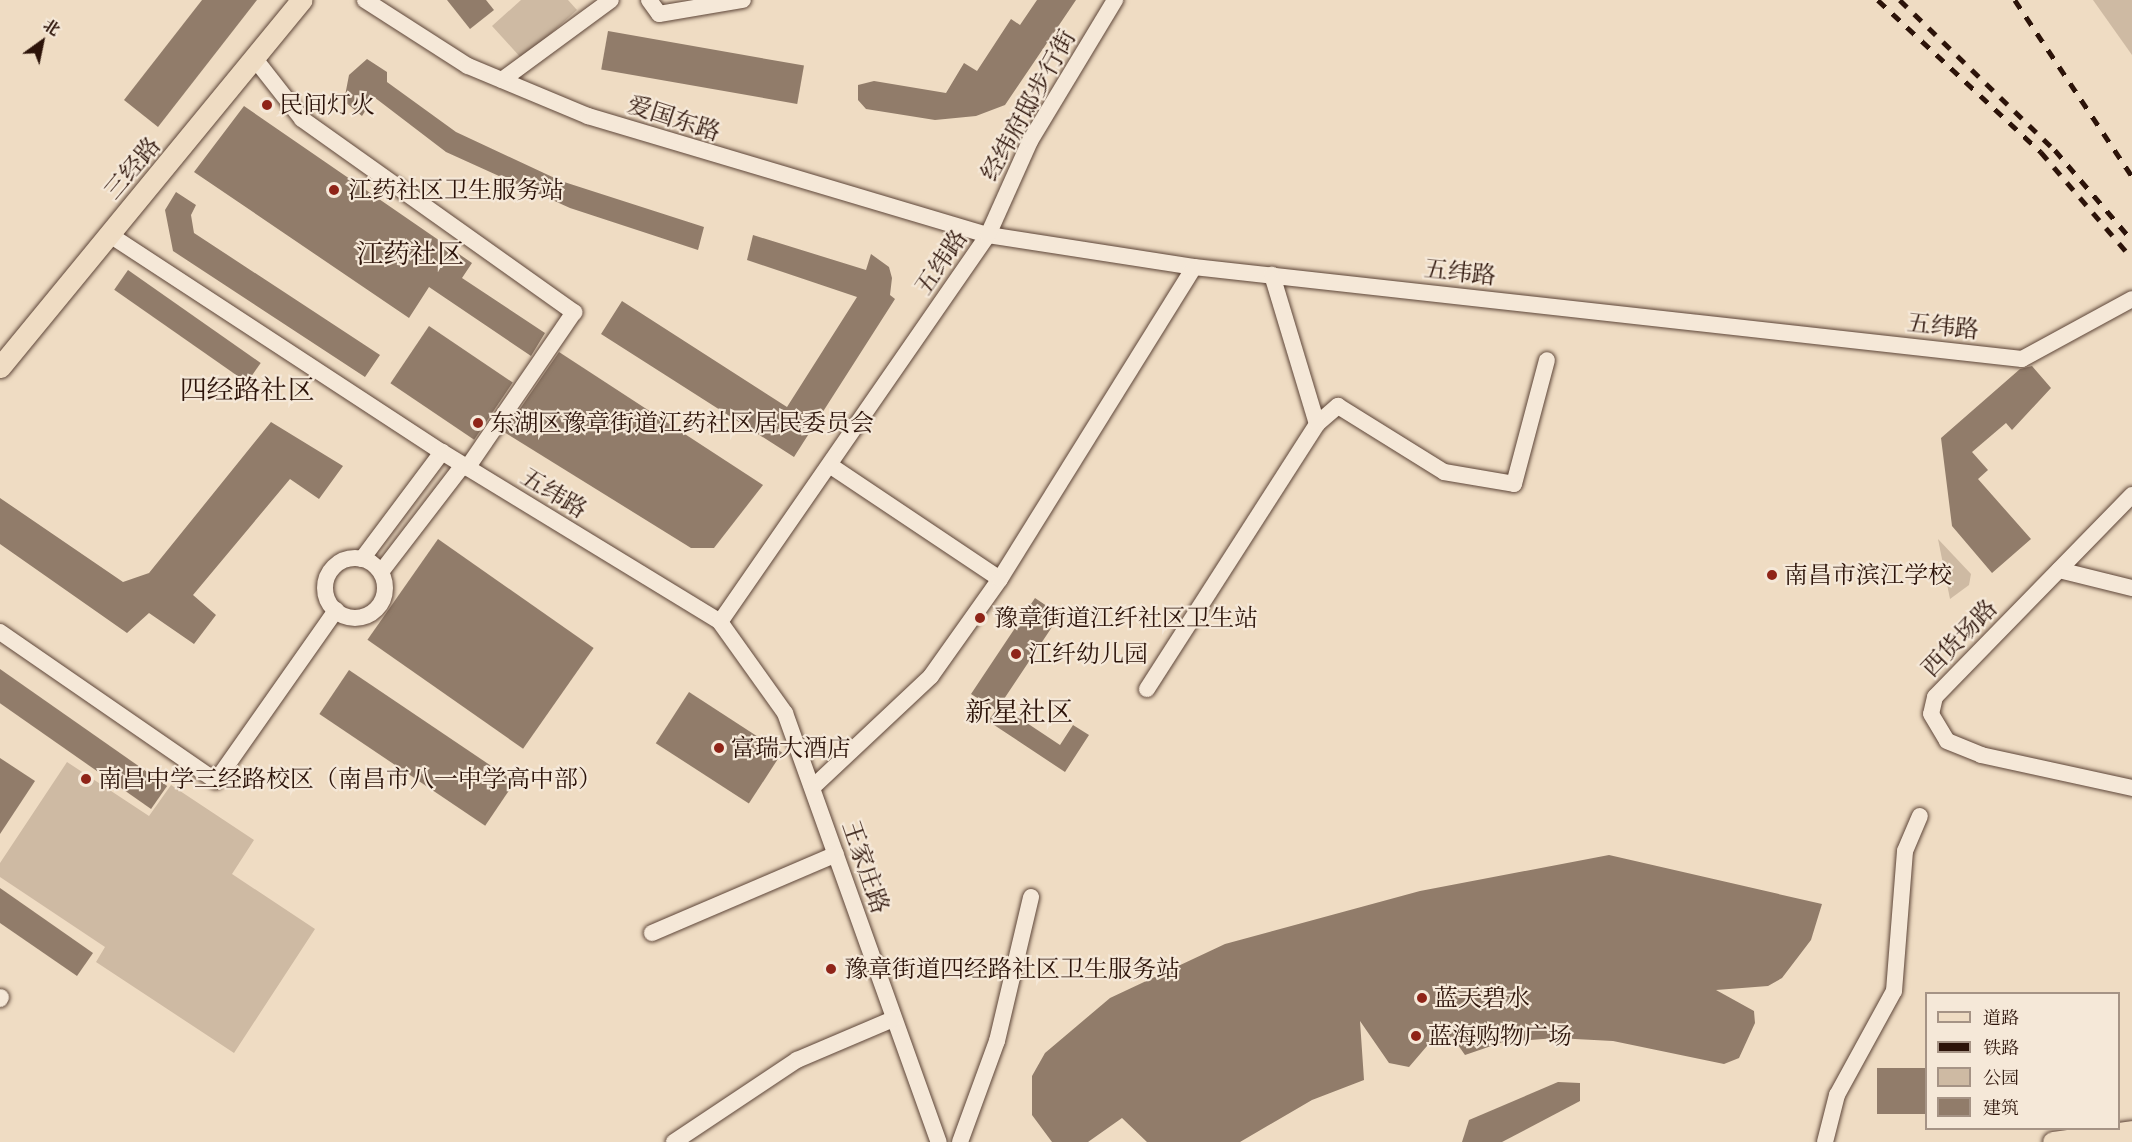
<!DOCTYPE html>
<meta charset="utf-8">
<style>
body{margin:0}
#map{position:relative;width:2132px;height:1142px;overflow:hidden;background:#efdcc3;font-family:"Gentium Book Plus","Noto Serif SC",serif}
div>[style]{position:absolute}
.green>*{inset:0;background:#cebaa3}
.building>*{inset:0;background:#917c6a;transform-origin:0 0}
.roads{filter:drop-shadow(0 0 2px #5d4538) drop-shadow(0 0 2px #5d4538)}
.minor>*{height:16px;margin:-8px;padding:0 8px;transform-origin:8px;border-radius:8px;background:#f5e8d8}
.minor>.ring{margin:-8px;padding:0;box-sizing:content-box;background:none;border:16px solid #f5e8d8;border-radius:50%}
.major>*{height:21px;margin:-10.5px;padding:0 10.5px;transform-origin:10.5px;border-radius:10.5px;background:#efdcc3}
.rail>*{height:4.5px;margin-top:-2.25px;transform-origin:0;background:repeating-linear-gradient(90deg,#2c1309 0 10px,transparent 0 20px)}
.dots>*{width:16px;height:16px;translate:-50% -50%;box-sizing:border-box;border:3px solid #f5e8d8;border-radius:50%}
span{translate:-50% -50%;white-space:nowrap;text-align:center;line-height:1.15;-webkit-text-stroke:4.5px #f5e8d8;paint-order:stroke}
.poi-label{font-size:24px;color:#2c1309}
.left{translate:0 -50%;text-align:left}
.street-label{font-size:24px;color:#2c1309}
.quarter-label{font-size:27px;color:#2c1309}
.legend{position:absolute;left:1925px;top:992px;width:195px;height:138px;box-sizing:border-box;background:#f5e8d8;border:2px solid #a59385;margin:0;padding:8px 10px;list-style:none;font-size:18px;color:#2c1309}
.legend li{display:flex;align-items:center;gap:12px;height:30px}
.legend b{width:30px;border:2px solid #a59385}
.north{position:absolute;left:12px;top:12px;width:60px;height:60px;-webkit-text-stroke:4px #f5e8d8;paint-order:stroke;rotate:33deg;font-size:16px;font-weight:700;line-height:24px;text-align:center;color:#2c1309}
.north::after{content:'';display:block;margin:auto;width:21px;height:27px;background:#2c1309;clip-path:polygon(50% 0,100% 100%,50% 72%,0 100%)}
</style>
<div id="map">
<div class="green">
<i style="clip-path:polygon(521px 0,568px 0,577px 10px,522px 59px,492px 26px)"></i>
<i style="clip-path:polygon(2093px 0,2132px 0,2132px 55px)"></i>
<i style="clip-path:polygon(1938px 539px,1971px 574px,1969px 585px,1950px 599px)"></i>
<i style="clip-path:polygon(67px 762px,149px 816px,171px 785px,254px 840px,232px 874px,315px 929px,234px 1053px,96px 962px,105px 947px,0 877px,0 863px)"></i>
</div>
<div class="building">
<i style="clip-path:polygon(202px 0,257px 0,158px 127px,124px 100px)"></i>
<i style="clip-path:polygon(447px 0,486px 0,494px 10px,470px 29px)"></i>
<i style="clip-path:polygon(1037px 0,1076px 0,1005px 105px,976px 116px,935px 120px,866px 109px,858px 100px,858px 85px,874px 81px,946px 93px,964px 63px,977px 71px,1011px 19px,1020px 25px)"></i>
<i style="left:608px;top:31px;width:199px;height:39px;rotate:10deg"></i>
<i style="clip-path:polygon(367px 59px,387px 72px,387px 82px,456px 132px,561px 181px,704px 227px,698px 250px,570px 208px,446px 152px,374px 97px,362px 116px,344px 101px,349px 75px)"></i>
<i style="clip-path:polygon(244px 106px,472px 263px,462px 278px,545px 333px,531px 356px,429px 287px,409px 318px,194px 172px)"></i>
<i style="clip-path:polygon(176px 192px,196px 205px,191px 215px,194px 233px,380px 355px,365px 377px,173px 251px,165px 210px)"></i>
<i style="clip-path:polygon(753px 235px,866px 270px,871px 254px,889px 267px,892px 278px,890px 295px,895px 299px,794px 457px,601px 334px,622px 301px,787px 407px,857px 297px,747px 260px)"></i>
<i style="left:128px;top:270px;width:162px;height:24px;rotate:35deg"></i>
<i style="left:429px;top:326px;width:101px;height:69px;rotate:34deg"></i>
<i style="clip-path:polygon(559px 352px,763px 485px,714px 548px,691px 548px,504px 432px)"></i>
<i style="clip-path:polygon(2032px 366px,2051px 388px,2012px 430px,2006px 423px,1972px 452px,1988px 470px,1978px 479px,2031px 539px,1992px 573px,1952px 526px,1941px 438px,2020px 369px)"></i>
<i style="clip-path:polygon(271px 422px,343px 466px,319px 499px,290px 479px,193px 595px,216px 615px,194px 644px,149px 613px,127px 633px,0 544px,0 498px,123px 582px,149px 573px)"></i>
<i style="left:438px;top:539px;width:190px;height:123px;rotate:35deg"></i>
<i style="clip-path:polygon(1035px 598px,1060px 615px,1000px 705px,1060px 745px,1073px 725px,1089px 735px,1065px 772px,988px 721px,996px 710px,971px 694px)"></i>
<i style="left:0;top:669px;width:204px;height:28px;rotate:35deg"></i>
<i style="left:349px;top:670px;width:200px;height:53px;rotate:34deg"></i>
<i style="left:689px;top:692px;width:111px;height:61px;rotate:33deg"></i>
<i style="clip-path:polygon(0 758px,35px 781px,0 834px)"></i>
<i style="clip-path:polygon(1609px 855px,1822px 904px,1811px 940px,1782px 978px,1768px 986px,1716px 990px,1754px 1011px,1755px 1023px,1739px 1058px,1724px 1064px,1613px 1041px,1556px 1038px,1503px 1042px,1465px 1055px,1453px 1038px,1433px 1039px,1409px 1067px,1389px 1063px,1360px 1021px,1364px 1080px,1312px 1100px,1240px 1142px,1147px 1142px,1122px 1118px,1088px 1142px,1052px 1142px,1032px 1115px,1032px 1076px,1045px 1053px,1110px 998px,1225px 944px,1420px 891px)"></i>
<i style="clip-path:polygon(0 888px,93px 953px,77px 976px,0 923px)"></i>
<i style="left:1926px;top:1068px;width:46px;height:49px;rotate:90deg"></i>
<i style="clip-path:polygon(1558px 1082px,1580px 1083px,1580px 1101px,1502px 1142px,1462px 1142px,1469px 1120px)"></i>
</div>
<div class="roads">
<div class="minor">
<i style="left:365px;top:0;width:122px;rotate:32.7deg"></i>
<i style="left:468px;top:66px;width:130px;rotate:22.6deg"></i>
<i style="left:588px;top:116px;width:417px;rotate:16.6deg"></i>
<i style="left:988px;top:235px;width:208px;rotate:8.8deg"></i>
<i style="left:1194px;top:267px;width:833px;rotate:6.34deg"></i>
<i style="left:2022px;top:359px;width:125px;rotate:-28.6deg"></i>
<i style="left:649px;top:0;width:17px;rotate:54deg"></i>
<i style="left:659px;top:14px;width:85px;rotate:-9.5deg"></i>
<i style="left:255px;top:59px;width:76px;rotate:51.9deg"></i>
<i style="left:302px;top:119px;width:334px;rotate:35.4deg"></i>
<i style="left:574px;top:312px;width:189px;rotate:124.4deg"></i>
<i style="left:502px;top:80px;width:135px;rotate:-36.3deg"></i>
<i style="left:110px;top:235px;width:397px;rotate:33.2deg"></i>
<i style="left:442px;top:452px;width:326px;rotate:31.4deg"></i>
<i style="left:720px;top:622px;width:112px;rotate:54.5deg"></i>
<i style="left:785px;top:713px;width:456px;rotate:70.3deg"></i>
<i style="left:1317px;top:424px;width:28px;rotate:-41deg"></i>
<i style="left:1338px;top:406px;width:125px;rotate:31.9deg"></i>
<i style="left:1444px;top:472px;width:71px;rotate:9.7deg"></i>
<i style="left:1514px;top:484px;width:128px;rotate:-75.1deg"></i>
<i style="left:831px;top:466px;width:203px;rotate:33.8deg"></i>
<i style="left:2132px;top:495px;width:282px;rotate:134.3deg"></i>
<i style="left:1935px;top:697px;width:17px;rotate:103deg"></i>
<i style="left:1931px;top:714px;width:31px;rotate:59deg"></i>
<i style="left:1947px;top:741px;width:37px;rotate:22deg"></i>
<i style="left:1981px;top:755px;width:155px;rotate:12.3deg"></i>
<i class="ring" style="left:325px;top:558px;width:44px;height:44px"></i>
<i style="left:362px;top:559px;width:134px;rotate:-53.2deg"></i>
<i style="left:2059px;top:570px;width:75px;rotate:13.9deg"></i>
<i style="left:381px;top:572px;width:135px;rotate:-52.5deg"></i>
<i style="left:720px;top:622px;width:471px;rotate:-55.3deg"></i>
<i style="left:988px;top:235px;width:103px;rotate:-65.9deg"></i>
<i style="left:1030px;top:141px;width:165px;rotate:-58.9deg"></i>
<i style="left:0;top:632px;width:262px;rotate:34.6deg"></i>
<i style="left:216px;top:781px;width:209px;rotate:-54.9deg"></i>
<i style="left:1147px;top:689px;width:315px;rotate:-57.3deg"></i>
<i style="left:1317px;top:424px;width:156px;rotate:-106.8deg"></i>
<i style="left:813px;top:787px;width:162px;rotate:-43.2deg"></i>
<i style="left:931px;top:676px;width:119px;rotate:-54.6deg"></i>
<i style="left:1000px;top:579px;width:367px;rotate:-58.1deg"></i>
<i style="left:652px;top:933px;width:200px;rotate:-23.2deg"></i>
<i style="left:0;top:999px;width:2px;rotate:-63deg"></i>
<i style="left:674px;top:1142px;width:148px;rotate:-33.7deg"></i>
<i style="left:797px;top:1060px;width:104px;rotate:-23.1deg"></i>
<i style="left:960px;top:1142px;width:108px;rotate:-69.9deg"></i>
<i style="left:997px;top:1041px;width:148px;rotate:-76.7deg"></i>
<i style="left:1825px;top:1142px;width:49px;rotate:-75.7deg"></i>
<i style="left:1837px;top:1095px;width:119px;rotate:-61.3deg"></i>
<i style="left:1894px;top:991px;width:140px;rotate:-85.5deg"></i>
<i style="left:1905px;top:851px;width:38px;rotate:-67deg"></i>
</div>
<div class="major">
<i style="left:0;top:367px;width:475px;rotate:-50.6deg"></i>
<i style="left:2053px;top:1142px;width:80px;rotate:-7.9deg"></i>
</div>
</div>
<div class="rail">
<i style="left:1878px;top:0;width:223px;rotate:43deg"></i>
<i style="left:2041px;top:152px;width:140px;rotate:49.4deg"></i>
<i style="left:1900px;top:0;width:216px;rotate:44.1deg"></i>
<i style="left:2055px;top:150px;width:118px;rotate:49.5deg"></i>
<i style="left:2015px;top:0;width:211px;rotate:56.4deg"></i>
</div>
<div class="dots">
<i style="left:267px;top:105px;background:#8f2418"></i>
<i style="left:334px;top:190px;background:#8f2418"></i>
<i style="left:478px;top:423px;background:#8f2418"></i>
<i style="left:1772px;top:575px;background:#8f2418"></i>
<i style="left:980px;top:618px;background:#8f2418"></i>
<i style="left:1016px;top:654px;background:#8f2418"></i>
<i style="left:719px;top:748px;background:#8f2418"></i>
<i style="left:86px;top:779px;background:#8f2418"></i>
<i style="left:831px;top:969px;background:#8f2418"></i>
<i style="left:1422px;top:998px;background:#8f2418"></i>
<i style="left:1416px;top:1036px;background:#8f2418"></i>
</div>
<div class="poi-label">
<span class="left" style="left:279px;top:105px">民间灯火</span>
<span class="left" style="left:348px;top:190px">江药社区卫生服务站</span>
<span class="left" style="left:490px;top:423px">东湖区豫章街道江药社区居民委员会</span>
<span class="left" style="left:1784px;top:575px">南昌市滨江学校</span>
<span class="left" style="left:994px;top:618px">豫章街道江纤社区卫生站</span>
<span class="left" style="left:1028px;top:654px">江纤幼儿园</span>
<span class="left" style="left:731px;top:748px">富瑞大酒店</span>
<span class="left" style="left:98px;top:779px">南昌中学三经路校区（南昌市八一中学高中部）</span>
<span class="left" style="left:844px;top:969px">豫章街道四经路社区卫生服务站</span>
<span class="left" style="left:1434px;top:998px">蓝天碧水</span>
<span class="left" style="left:1428px;top:1036px">蓝海购物广场</span>
</div>
<div class="street-label">
<span style="left:1028px;top:105px;rotate:-61deg">经纬府邸步行街</span>
<span style="left:674px;top:118px;rotate:18deg">爱国东路</span>
<span style="left:132px;top:168px;rotate:-50deg">三经路</span>
<span style="left:941px;top:262px;rotate:-56deg">五纬路</span>
<span style="left:1460px;top:272px;rotate:6deg">五纬路</span>
<span style="left:1943px;top:326px;rotate:6deg">五纬路</span>
<span style="left:554px;top:493px;rotate:31deg">五纬路</span>
<span style="left:1959px;top:638px;rotate:-46deg">西货场路</span>
<span style="left:866px;top:867px;rotate:71deg">王家庄路</span>
</div>
<div class="quarter-label">
<span style="left:410px;top:254px">江药社区</span>
<span style="left:247px;top:390px">四经路社区</span>
<span style="left:1019px;top:712px">新星社区</span>
</div>
<ul class="legend">
<li><b style="height:8px;background:#efdcc3"></b>道路</li>
<li><b style="height:8px;background:#2c1309"></b>铁路</li>
<li><b style="height:16px;background:#cebaa3"></b>公园</li>
<li><b style="height:16px;background:#917c6a"></b>建筑</li>
</ul>
<div class="north">北</div>
</div>
